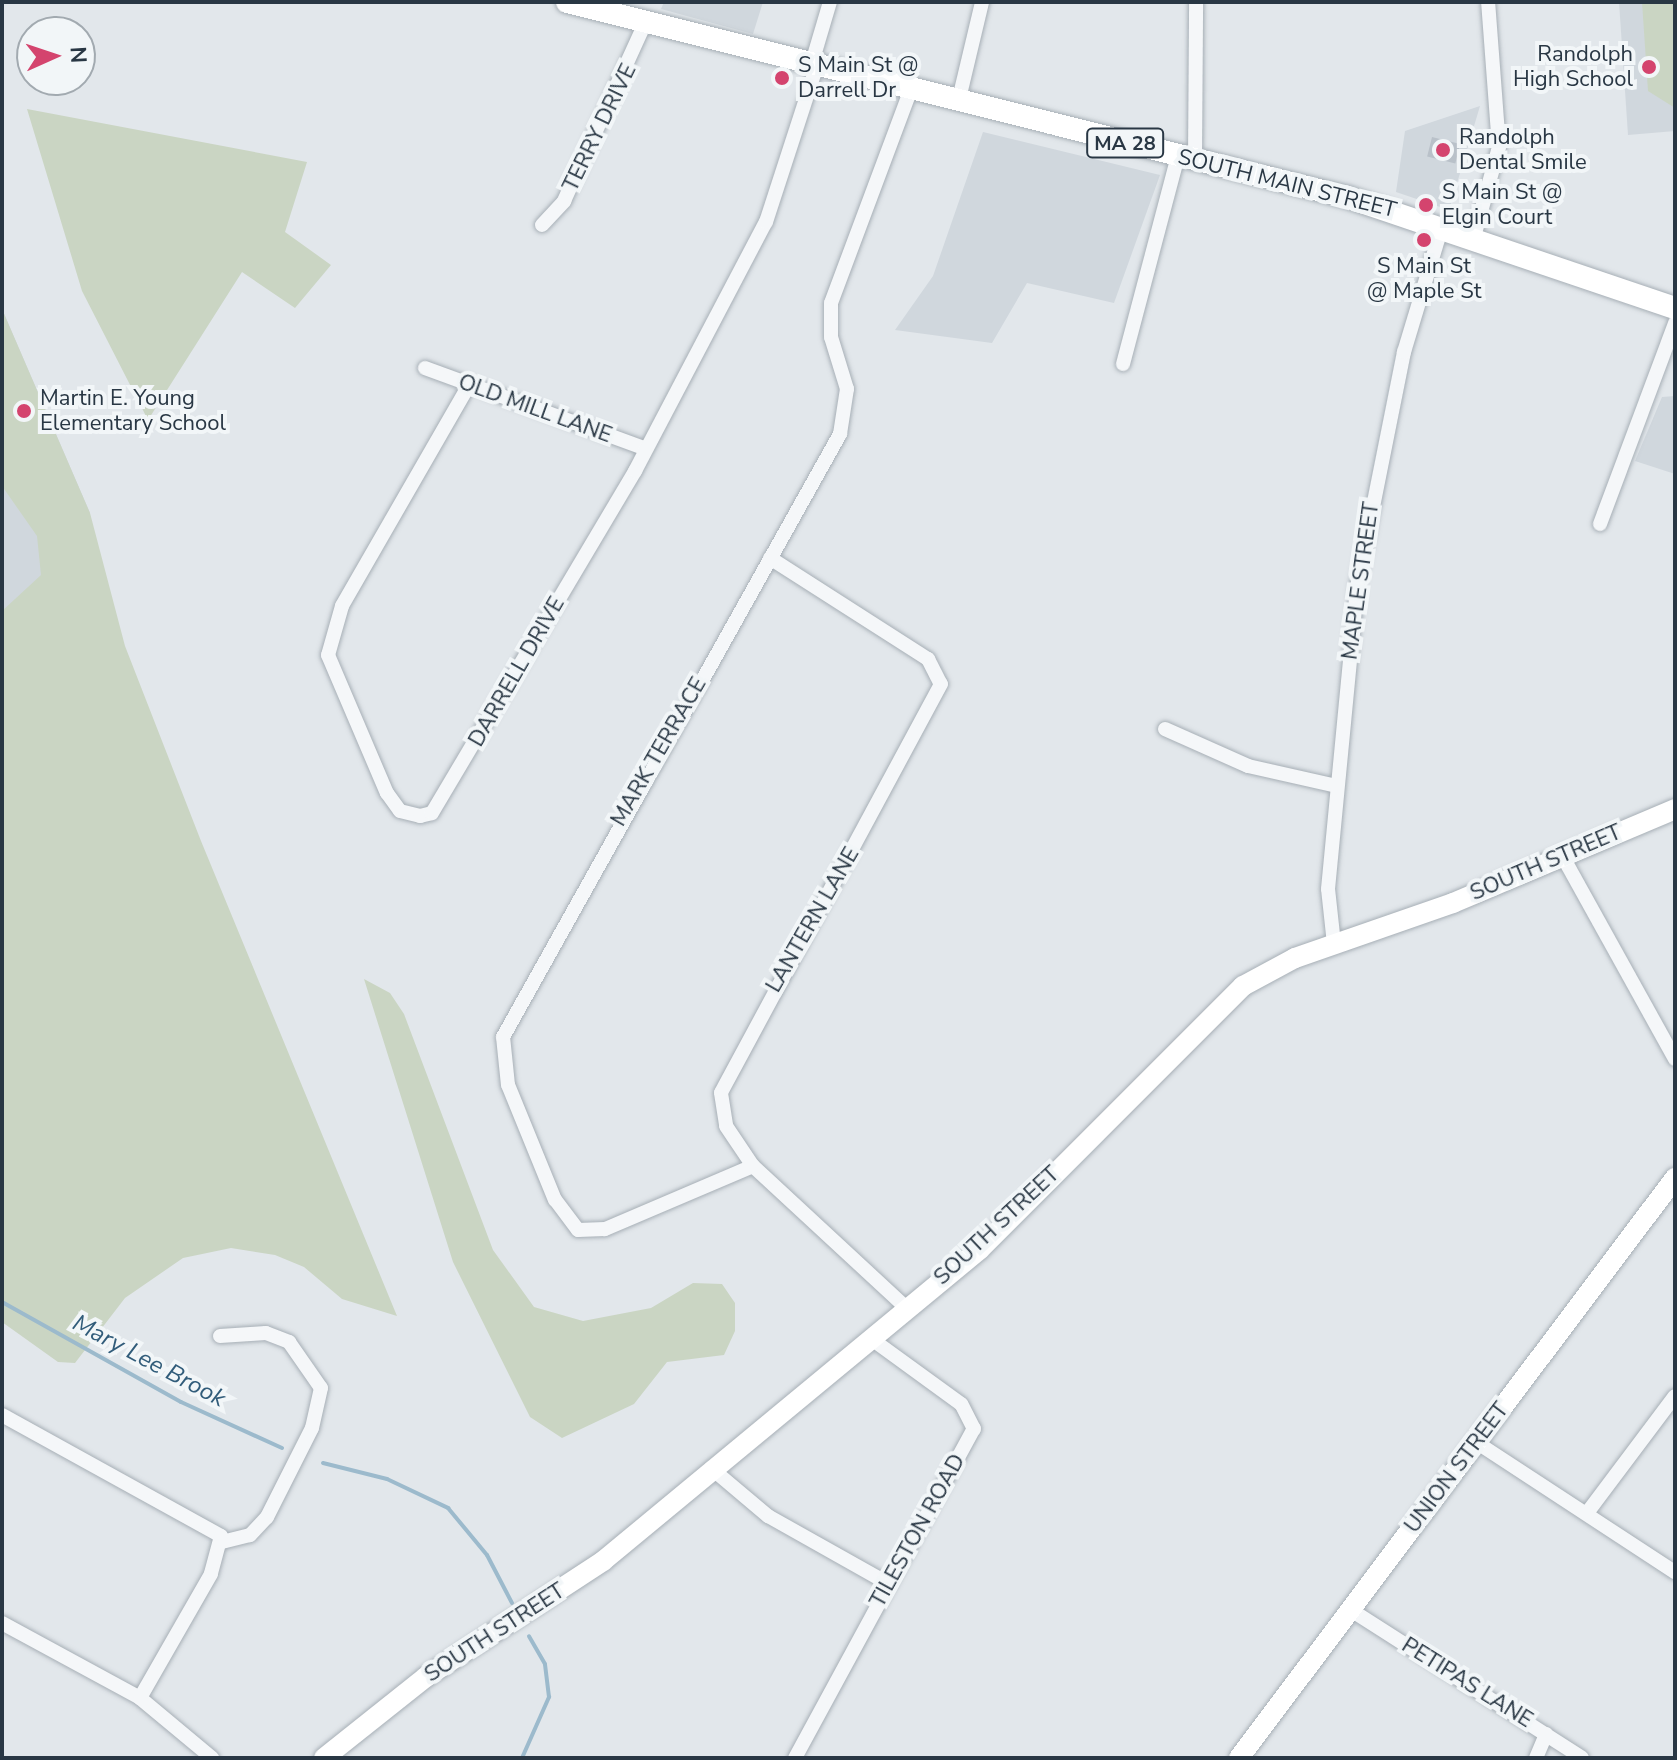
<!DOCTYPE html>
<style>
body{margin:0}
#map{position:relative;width:1677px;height:1760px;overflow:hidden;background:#e2e7eb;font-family:"Nunito Sans",sans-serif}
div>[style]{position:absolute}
.built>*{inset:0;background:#d0d7dd}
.green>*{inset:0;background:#cad5c3}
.stream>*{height:4px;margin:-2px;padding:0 2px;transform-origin:2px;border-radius:2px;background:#9cbacc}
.building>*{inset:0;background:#b9c1c9;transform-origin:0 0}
.roads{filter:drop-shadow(0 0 2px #a7afb6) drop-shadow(0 0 2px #a7afb6)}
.street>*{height:14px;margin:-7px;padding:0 7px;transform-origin:7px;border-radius:7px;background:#f5f7f9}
.secondary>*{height:20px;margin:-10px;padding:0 10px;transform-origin:10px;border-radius:10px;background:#fff}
.primary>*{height:22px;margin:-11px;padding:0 11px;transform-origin:11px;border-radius:11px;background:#fff}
.dots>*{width:22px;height:22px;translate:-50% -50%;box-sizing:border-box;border:4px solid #f2f6f8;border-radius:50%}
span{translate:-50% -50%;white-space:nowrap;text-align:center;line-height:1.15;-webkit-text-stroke:8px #f2f6f8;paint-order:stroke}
.shield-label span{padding:2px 6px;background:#f2f6f8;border:2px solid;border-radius:6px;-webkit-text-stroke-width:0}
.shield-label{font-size:20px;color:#293744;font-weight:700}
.poi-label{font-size:22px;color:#293744}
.right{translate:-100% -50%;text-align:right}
.left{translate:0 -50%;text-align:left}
.street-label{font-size:22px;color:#293744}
.water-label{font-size:24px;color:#315c7a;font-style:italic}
.frame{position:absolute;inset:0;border:4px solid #293744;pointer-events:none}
.north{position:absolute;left:16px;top:16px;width:80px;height:80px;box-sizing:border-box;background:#f2f6f8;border:2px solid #a2aab0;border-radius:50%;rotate:87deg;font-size:22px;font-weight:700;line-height:32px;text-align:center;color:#293744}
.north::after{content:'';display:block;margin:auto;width:28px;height:36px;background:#d4446e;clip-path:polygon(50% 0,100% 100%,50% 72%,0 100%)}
</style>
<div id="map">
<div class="built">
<i style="clip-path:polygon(664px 2px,763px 2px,753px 34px,661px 9px)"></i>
<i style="clip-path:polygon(1619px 2px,1675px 2px,1675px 131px,1628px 135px)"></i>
<i style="clip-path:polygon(1480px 106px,1449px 210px,1396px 192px,1405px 131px)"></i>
<i style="clip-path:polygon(983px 132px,1160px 175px,1114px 303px,1027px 283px,992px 343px,895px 330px,933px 276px)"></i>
<i style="clip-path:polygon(2px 309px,90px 513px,2px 666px)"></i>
<i style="clip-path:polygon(1675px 396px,1675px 474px,1635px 461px,1662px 397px)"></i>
</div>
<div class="green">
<i style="clip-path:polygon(1642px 2px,1675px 2px,1675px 108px,1648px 91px)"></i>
<i style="clip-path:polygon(27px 109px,307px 162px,285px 232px,331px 265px,295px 308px,242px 272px,148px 420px,82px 291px)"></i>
<i style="clip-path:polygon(2px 309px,90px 513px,125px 646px,201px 841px,397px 1316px,342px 1299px,304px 1267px,275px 1255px,231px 1248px,183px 1258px,125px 1298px,75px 1363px,58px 1362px,2px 1322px,2px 611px,41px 575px,37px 536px,2px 486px)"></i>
<i style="clip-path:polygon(364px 979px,390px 993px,404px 1014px,493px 1250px,534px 1307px,583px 1321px,651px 1308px,693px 1283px,722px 1284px,735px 1303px,735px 1331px,724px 1355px,667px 1362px,634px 1404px,562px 1438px,530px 1417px,453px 1262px)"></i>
</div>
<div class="stream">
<i style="left:2px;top:1302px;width:205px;rotate:29.2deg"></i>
<i style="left:181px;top:1402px;width:111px;rotate:24.5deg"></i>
<i style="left:323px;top:1463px;width:66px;rotate:14deg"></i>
<i style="left:387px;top:1479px;width:68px;rotate:25.4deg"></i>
<i style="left:448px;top:1508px;width:61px;rotate:50.3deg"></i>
<i style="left:487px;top:1555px;width:54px;rotate:62.5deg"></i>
<i style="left:522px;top:1758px;width:67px;rotate:-66.1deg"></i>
<i style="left:549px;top:1697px;width:33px;rotate:-97deg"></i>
<i style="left:545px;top:1664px;width:32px;rotate:-120deg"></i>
</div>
<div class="building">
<i style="left:1432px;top:137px;width:29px;height:20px;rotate:14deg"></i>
</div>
<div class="roads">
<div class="street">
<i style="left:811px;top:66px;width:67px;rotate:-73.5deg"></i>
<i style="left:958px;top:103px;width:104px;rotate:-76.6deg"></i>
<i style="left:1195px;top:160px;width:158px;rotate:-89.6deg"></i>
<i style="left:542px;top:225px;width:33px;rotate:-47deg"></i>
<i style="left:564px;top:201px;width:196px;rotate:-65.5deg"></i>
<i style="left:1474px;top:237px;width:93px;rotate:-74.5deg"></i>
<i style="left:1499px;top:147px;width:145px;rotate:-94.3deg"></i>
<i style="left:1123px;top:364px;width:215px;rotate:-75.2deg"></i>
<i style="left:425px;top:368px;width:235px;rotate:20.1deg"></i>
<i style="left:469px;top:385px;width:255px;rotate:119.9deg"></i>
<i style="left:342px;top:606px;width:51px;rotate:105.9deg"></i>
<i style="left:328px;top:655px;width:150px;rotate:66.9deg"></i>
<i style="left:387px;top:793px;width:22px;rotate:54deg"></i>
<i style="left:400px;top:811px;width:21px;rotate:14deg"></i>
<i style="left:420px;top:816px;width:12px;rotate:-14deg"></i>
<i style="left:432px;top:813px;width:398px;rotate:-59.3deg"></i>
<i style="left:635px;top:471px;width:281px;rotate:-62.3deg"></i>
<i style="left:766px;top:222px;width:162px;rotate:-72deg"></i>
<i style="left:1600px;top:524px;width:215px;rotate:-69.5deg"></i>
<i style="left:770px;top:558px;width:188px;rotate:32.6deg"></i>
<i style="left:928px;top:659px;width:28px;rotate:63deg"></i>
<i style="left:941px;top:684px;width:464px;rotate:118.3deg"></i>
<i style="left:721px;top:1093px;width:33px;rotate:81deg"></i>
<i style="left:726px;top:1126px;width:48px;rotate:56deg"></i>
<i style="left:753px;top:1166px;width:206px;rotate:42.8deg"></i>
<i style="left:1165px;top:729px;width:91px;rotate:24deg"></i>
<i style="left:1248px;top:766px;width:91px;rotate:12.7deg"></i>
<i style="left:1563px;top:857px;width:231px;rotate:61deg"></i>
<i style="left:1334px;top:944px;width:55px;rotate:-96.2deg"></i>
<i style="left:1328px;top:889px;width:303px;rotate:-84.5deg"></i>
<i style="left:1357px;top:587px;width:240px;rotate:-78.7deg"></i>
<i style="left:1404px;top:352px;width:132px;rotate:-73.2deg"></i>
<i style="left:753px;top:1166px;width:161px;rotate:156.9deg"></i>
<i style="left:605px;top:1229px;width:27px;rotate:178deg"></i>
<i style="left:578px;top:1230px;width:38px;rotate:-127deg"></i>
<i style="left:555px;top:1200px;width:124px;rotate:-112.2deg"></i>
<i style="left:508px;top:1085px;width:48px;rotate:-95.9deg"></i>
<i style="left:503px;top:1037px;width:691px;rotate:-60.8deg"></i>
<i style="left:840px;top:434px;width:46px;rotate:-81.2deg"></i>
<i style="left:847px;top:389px;width:54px;rotate:-107.1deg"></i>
<i style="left:831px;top:337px;width:34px;rotate:-90deg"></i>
<i style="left:831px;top:303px;width:225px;rotate:-69.5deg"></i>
<i style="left:220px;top:1336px;width:46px;rotate:-3.7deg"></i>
<i style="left:266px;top:1333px;width:25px;rotate:21deg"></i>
<i style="left:289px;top:1342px;width:56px;rotate:55.2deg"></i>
<i style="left:321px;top:1388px;width:41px;rotate:102.7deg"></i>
<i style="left:312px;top:1428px;width:100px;rotate:116.8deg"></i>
<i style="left:267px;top:1517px;width:25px;rotate:133deg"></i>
<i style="left:250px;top:1535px;width:30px;rotate:166deg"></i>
<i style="left:2px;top:1415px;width:250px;rotate:28.9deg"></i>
<i style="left:221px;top:1536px;width:39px;rotate:105deg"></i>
<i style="left:211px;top:1574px;width:143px;rotate:119.8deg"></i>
<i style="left:1476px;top:1442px;width:238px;rotate:33.2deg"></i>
<i style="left:711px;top:1468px;width:75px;rotate:40.1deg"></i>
<i style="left:768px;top:1516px;width:139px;rotate:29.3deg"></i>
<i style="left:1587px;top:1513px;width:146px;rotate:-53.1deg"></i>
<i style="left:1351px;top:1610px;width:274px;rotate:32.6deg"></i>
<i style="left:2px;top:1623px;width:157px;rotate:28.5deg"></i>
<i style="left:140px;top:1698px;width:94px;rotate:39.8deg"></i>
<i style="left:795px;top:1758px;width:375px;rotate:-61.5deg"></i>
<i style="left:974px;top:1429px;width:28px;rotate:-117deg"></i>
<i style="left:961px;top:1404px;width:112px;rotate:-144deg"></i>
<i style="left:1536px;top:1758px;width:26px;rotate:-67deg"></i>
</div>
<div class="secondary">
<i style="left:324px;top:1758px;width:130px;rotate:-38.5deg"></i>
<i style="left:426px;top:1677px;width:212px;rotate:-33.2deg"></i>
<i style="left:603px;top:1561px;width:489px;rotate:-39.6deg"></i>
<i style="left:980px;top:1249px;width:372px;rotate:-45deg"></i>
<i style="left:1243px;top:986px;width:59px;rotate:-28.3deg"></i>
<i style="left:1295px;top:958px;width:167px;rotate:-19.2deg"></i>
<i style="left:1453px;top:903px;width:241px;rotate:-22.9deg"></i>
<i style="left:1239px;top:1758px;width:726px;rotate:-53.07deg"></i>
</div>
<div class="primary">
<i style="left:567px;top:2px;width:804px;rotate:14.04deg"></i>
<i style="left:1347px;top:197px;width:346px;rotate:18.7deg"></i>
</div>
</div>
<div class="dots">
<i style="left:1649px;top:67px;background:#d4446e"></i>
<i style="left:782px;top:78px;background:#d4446e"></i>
<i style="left:1443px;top:150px;background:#d4446e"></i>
<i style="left:1426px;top:205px;background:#d4446e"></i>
<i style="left:1424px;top:240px;background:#d4446e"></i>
<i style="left:24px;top:411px;background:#d4446e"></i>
</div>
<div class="shield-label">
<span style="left:1125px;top:143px">MA 28</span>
</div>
<div class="poi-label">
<span class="right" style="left:1633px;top:67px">Randolph<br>High School</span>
<span class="left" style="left:798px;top:78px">S Main St @<br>Darrell Dr</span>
<span class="left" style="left:1459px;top:150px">Randolph<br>Dental Smile</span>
<span class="left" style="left:1442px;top:205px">S Main St @<br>Elgin Court</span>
<span style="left:1424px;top:279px">S Main St<br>@ Maple St</span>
<span class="left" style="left:40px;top:411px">Martin E. Young<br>Elementary School</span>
</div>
<div class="street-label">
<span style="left:600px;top:128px;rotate:-64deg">TERRY DRIVE</span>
<span style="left:1287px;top:184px;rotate:14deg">SOUTH MAIN STREET</span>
<span style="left:535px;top:409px;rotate:20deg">OLD MILL LANE</span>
<span style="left:1361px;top:581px;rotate:-82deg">MAPLE STREET</span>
<span style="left:517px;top:672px;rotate:-60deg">DARRELL DRIVE</span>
<span style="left:659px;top:752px;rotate:-60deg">MARK TERRACE</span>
<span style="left:1546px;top:863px;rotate:-23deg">SOUTH STREET</span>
<span style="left:813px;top:920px;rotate:-60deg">LANTERN LANE</span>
<span style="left:997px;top:1226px;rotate:-43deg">SOUTH STREET</span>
<span style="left:1457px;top:1468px;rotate:-53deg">UNION STREET</span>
<span style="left:918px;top:1531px;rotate:-61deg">TILESTON ROAD</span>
<span style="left:495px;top:1633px;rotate:-33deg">SOUTH STREET</span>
<span style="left:1467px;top:1683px;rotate:32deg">PETIPAS LANE</span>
</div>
<div class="water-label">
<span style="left:149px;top:1361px;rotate:28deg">Mary Lee Brook</span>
</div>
<div class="frame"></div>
<div class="north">N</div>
</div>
